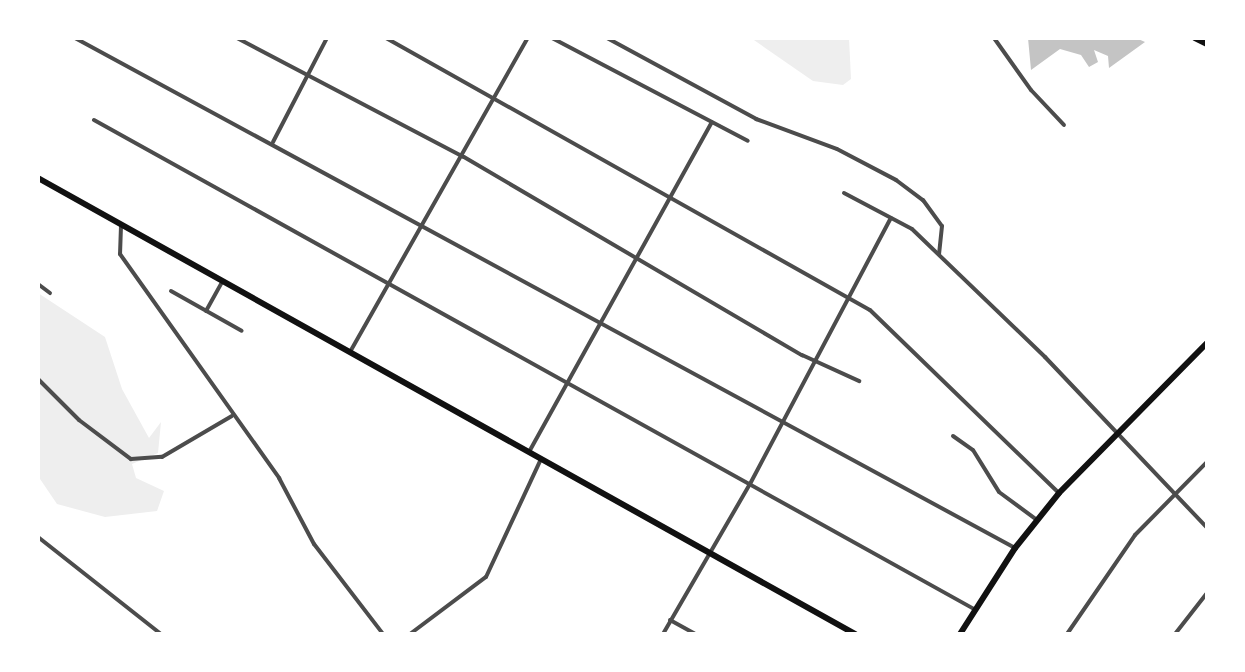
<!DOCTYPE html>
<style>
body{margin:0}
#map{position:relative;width:1245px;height:672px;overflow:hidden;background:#fff;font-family:"Source Sans 3",sans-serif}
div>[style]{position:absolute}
.green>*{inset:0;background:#eee}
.building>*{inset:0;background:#c4c4c4}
.minor>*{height:4px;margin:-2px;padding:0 2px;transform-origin:2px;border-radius:2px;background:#4c4c4c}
.secondary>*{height:6px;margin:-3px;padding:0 3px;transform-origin:3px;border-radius:3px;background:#111}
.primary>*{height:6px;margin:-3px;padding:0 3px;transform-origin:3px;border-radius:3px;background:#111}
span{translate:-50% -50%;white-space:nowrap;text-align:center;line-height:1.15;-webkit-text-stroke:7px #fff;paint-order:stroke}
.frame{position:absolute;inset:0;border:40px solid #fff;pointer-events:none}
</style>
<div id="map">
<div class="green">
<i style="clip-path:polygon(751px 38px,849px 38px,851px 79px,843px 85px,813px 81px)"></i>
<i style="clip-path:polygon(38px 293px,105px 337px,122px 389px,149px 438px,161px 422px,158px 453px,132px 464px,136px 478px,164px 491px,157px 511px,105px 517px,57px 504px,38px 476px)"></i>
</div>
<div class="building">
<i style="clip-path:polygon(1028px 38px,1136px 38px,1145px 42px,1109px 68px,1108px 56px,1094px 50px,1098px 62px,1089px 67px,1081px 55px,1060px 49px,1031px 70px)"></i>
</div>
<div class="minor">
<i style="left:75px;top:38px;width:1069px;rotate:28.48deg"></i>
<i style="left:237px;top:38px;width:256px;rotate:27.7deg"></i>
<i style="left:464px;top:157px;width:392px;rotate:30.4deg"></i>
<i style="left:802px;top:355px;width:63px;rotate:24.5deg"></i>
<i style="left:386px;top:38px;width:555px;rotate:29.34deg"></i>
<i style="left:870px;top:310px;width:263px;rotate:44.1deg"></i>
<i style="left:552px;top:38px;width:221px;rotate:27.7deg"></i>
<i style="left:607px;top:38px;width:170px;rotate:28.5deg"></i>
<i style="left:756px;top:119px;width:86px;rotate:20.3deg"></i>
<i style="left:837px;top:149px;width:67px;rotate:27.7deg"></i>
<i style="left:896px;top:180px;width:34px;rotate:37deg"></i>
<i style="left:923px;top:200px;width:32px;rotate:54deg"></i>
<i style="left:942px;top:226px;width:28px;rotate:96deg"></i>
<i style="left:994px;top:38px;width:64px;rotate:54.6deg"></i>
<i style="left:1031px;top:90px;width:48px;rotate:46.7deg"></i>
<i style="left:94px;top:120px;width:1007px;rotate:29.06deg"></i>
<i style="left:273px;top:142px;width:117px;rotate:-62.6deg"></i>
<i style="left:844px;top:193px;width:77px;rotate:27.9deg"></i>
<i style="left:912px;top:229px;width:185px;rotate:43.9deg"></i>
<i style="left:1045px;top:357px;width:236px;rotate:46.5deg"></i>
<i style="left:121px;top:226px;width:28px;rotate:92deg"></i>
<i style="left:120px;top:254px;width:275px;rotate:54.6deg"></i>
<i style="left:279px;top:478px;width:75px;rotate:62.1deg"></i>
<i style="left:314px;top:544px;width:113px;rotate:52.5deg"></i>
<i style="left:38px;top:284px;width:15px;rotate:37deg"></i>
<i style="left:171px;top:291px;width:81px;rotate:29.4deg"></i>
<i style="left:206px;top:311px;width:33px;rotate:-61deg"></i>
<i style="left:350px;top:352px;width:361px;rotate:-60.5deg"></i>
<i style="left:38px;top:379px;width:58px;rotate:45deg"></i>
<i style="left:79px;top:420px;width:65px;rotate:36.9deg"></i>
<i style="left:131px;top:459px;width:31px;rotate:-4deg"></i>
<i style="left:162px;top:457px;width:81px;rotate:-30.4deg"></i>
<i style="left:953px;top:436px;width:24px;rotate:35deg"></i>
<i style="left:973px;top:450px;width:49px;rotate:58.2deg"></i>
<i style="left:999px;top:492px;width:47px;rotate:36.4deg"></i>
<i style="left:529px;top:452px;width:377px;rotate:-61deg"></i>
<i style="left:38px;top:537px;width:157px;rotate:38.3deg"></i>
<i style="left:670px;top:620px;width:29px;rotate:29deg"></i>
<i style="left:410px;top:634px;width:95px;rotate:-36.9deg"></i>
<i style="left:486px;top:577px;width:130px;rotate:-65deg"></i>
<i style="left:663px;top:634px;width:173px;rotate:-59.9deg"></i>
<i style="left:750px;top:484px;width:301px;rotate:-62.1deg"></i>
<i style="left:1067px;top:634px;width:120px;rotate:-55.5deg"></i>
<i style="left:1135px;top:535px;width:103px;rotate:-45.4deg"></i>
<i style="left:1175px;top:634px;width:52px;rotate:-52deg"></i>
</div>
<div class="secondary">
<i style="left:38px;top:178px;width:936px;rotate:29.17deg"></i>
<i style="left:960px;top:634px;width:102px;rotate:-57.4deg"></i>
<i style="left:1015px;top:548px;width:70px;rotate:-51.3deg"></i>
<i style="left:1059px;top:493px;width:211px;rotate:-45.4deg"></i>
</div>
<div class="primary">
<i style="left:1195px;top:38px;width:13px;rotate:27deg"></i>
</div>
<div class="frame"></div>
</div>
